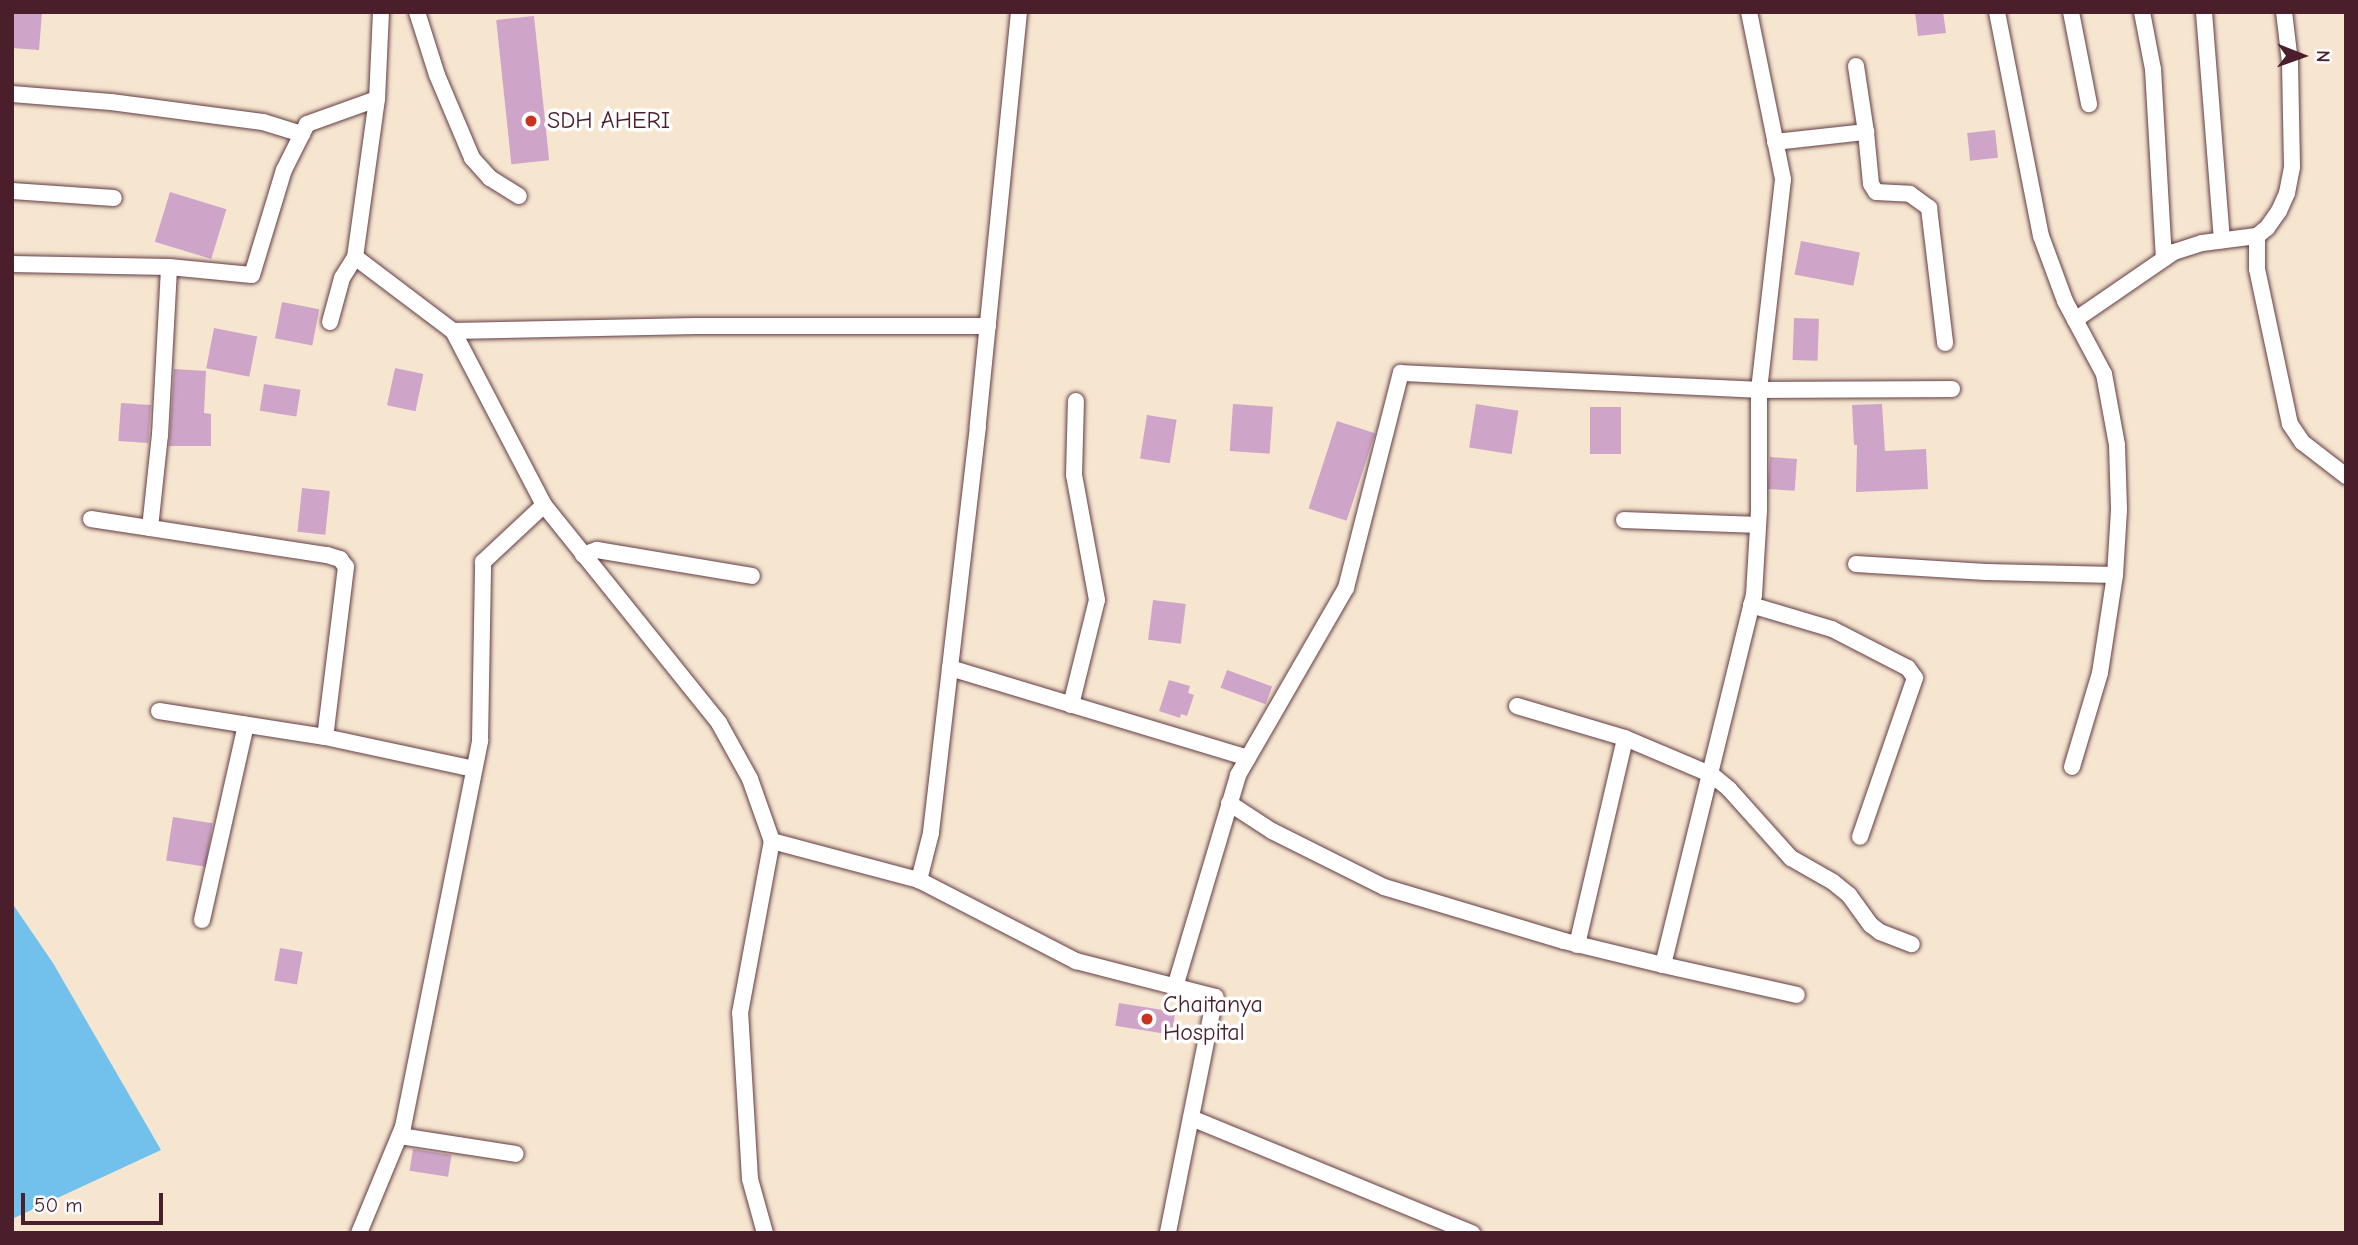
<!DOCTYPE html>
<style>
body{margin:0}
#map{position:relative;width:2358px;height:1245px;overflow:hidden;background:#f6e6d0;font-family:"Comic Neue",sans-serif}
div>[style]{position:absolute}
.water>*{inset:0;background:#72c1ed}
.building>*{inset:0;background:#cea5c8;transform-origin:0 0}
.roads{filter:drop-shadow(0 0 2px #643d44) drop-shadow(0 0 2px #643d44)}
.street>*{height:16px;margin:-8px;padding:0 8px;transform-origin:8px;border-radius:8px;background:#fff}
.dots>*{width:19px;height:19px;translate:-50% -50%;box-sizing:border-box;border:4px solid #fff;border-radius:50%}
span{translate:-50% -50%;white-space:nowrap;text-align:center;line-height:1.15;-webkit-text-stroke:7px #fff;paint-order:stroke}
.poi-label{font-size:24px;color:#4a1f2b}
.left{translate:0 -50%;text-align:left}
.frame{position:absolute;inset:0;border:14px solid #4a1f2b;pointer-events:none}
.north{position:absolute;left:2267px;top:21px;width:70px;height:70px;-webkit-text-stroke:5px #fff;paint-order:stroke;rotate:91deg;font-size:19px;font-weight:700;line-height:28px;text-align:center;color:#4a1f2b}
.north::after{content:'';display:block;margin:auto;width:24px;height:32px;background:#4a1f2b;clip-path:polygon(50% 0,100% 100%,50% 72%,0 100%)}
.scale{position:absolute;left:21px;top:1193px;width:142px;height:32px;box-sizing:border-box;border:4px solid #4a1f2b;border-top:0;padding-left:9px;font-size:21px;line-height:24px;white-space:nowrap;color:#4a1f2b;-webkit-text-stroke:5px #fff;paint-order:stroke}
</style>
<div id="map">
<div class="water">
<i style="clip-path:polygon(12px 903px,53px 963px,161px 1150px,12px 1219px)"></i>
</div>
<div class="building">
<i style="clip-path:polygon(12px 12px,42px 12px,39px 50px,12px 48px)"></i>
<i style="clip-path:polygon(1915px 12px,1943px 12px,1946px 33px,1918px 36px)"></i>
<i style="left:534px;top:16px;width:145px;height:38px;rotate:84deg"></i>
<i style="left:1995px;top:130px;width:28px;height:28px;rotate:84deg"></i>
<i style="left:170px;top:192px;width:59px;height:52px;rotate:17deg"></i>
<i style="left:1801px;top:241px;width:60px;height:34px;rotate:11deg"></i>
<i style="left:282px;top:302px;width:38px;height:37px;rotate:11deg"></i>
<i style="left:1794px;top:318px;width:25px;height:42px;rotate:2deg"></i>
<i style="left:214px;top:328px;width:44px;height:41px;rotate:11deg"></i>
<i style="left:395px;top:368px;width:29px;height:38px;rotate:12deg"></i>
<i style="clip-path:polygon(174px 369px,206px 371px,204px 413px,211px 414px,211px 446px,169px 446px)"></i>
<i style="left:264px;top:384px;width:37px;height:27px;rotate:9deg"></i>
<i style="left:121px;top:403px;width:30px;height:38px;rotate:4deg"></i>
<i style="left:1233px;top:404px;width:40px;height:47px;rotate:4deg"></i>
<i style="left:1476px;top:404px;width:43px;height:44px;rotate:9deg"></i>
<i style="clip-path:polygon(1882px 404px,1885px 451px,1926px 449px,1928px 489px,1856px 492px,1857px 445px,1854px 445px,1852px 405px)"></i>
<i style="left:1590px;top:407px;width:31px;height:47px"></i>
<i style="left:1147px;top:415px;width:30px;height:44px;rotate:9deg"></i>
<i style="left:1337px;top:421px;width:40px;height:92px;rotate:18deg"></i>
<i style="left:1770px;top:457px;width:27px;height:32px;rotate:4deg"></i>
<i style="left:302px;top:488px;width:28px;height:44px;rotate:6deg"></i>
<i style="left:1153px;top:600px;width:33px;height:40px;rotate:7deg"></i>
<i style="left:1227px;top:670px;width:48px;height:19px;rotate:20deg"></i>
<i style="clip-path:polygon(1169px 680px,1190px 686px,1188px 693px,1194px 695px,1187px 716px,1181px 714px,1180px 718px,1159px 711px)"></i>
<i style="left:173px;top:817px;width:40px;height:44px;rotate:9deg"></i>
<i style="left:280px;top:948px;width:23px;height:33px;rotate:10deg"></i>
<i style="left:1119px;top:1003px;width:57px;height:23px;rotate:9deg"></i>
<i style="left:413px;top:1149px;width:39px;height:22px;rotate:9deg"></i>
</div>
<div class="roads">
<div class="street">
<i style="left:381px;top:12px;width:87px;rotate:92.6deg"></i>
<i style="left:377px;top:99px;width:160px;rotate:97.9deg"></i>
<i style="left:355px;top:257px;width:123px;rotate:37.1deg"></i>
<i style="left:453px;top:331px;width:243px;rotate:-1.2deg"></i>
<i style="left:696px;top:326px;width:292px"></i>
<i style="left:417px;top:12px;width:66px;rotate:72.4deg"></i>
<i style="left:437px;top:75px;width:90px;rotate:67.1deg"></i>
<i style="left:472px;top:158px;width:27px;rotate:48deg"></i>
<i style="left:490px;top:178px;width:34px;rotate:32deg"></i>
<i style="left:1019px;top:12px;width:416px;rotate:95.7deg"></i>
<i style="left:978px;top:426px;width:244px;rotate:96.6deg"></i>
<i style="left:950px;top:668px;width:166px;rotate:96.6deg"></i>
<i style="left:931px;top:833px;width:49px;rotate:104.3deg"></i>
<i style="left:919px;top:880px;width:177px;rotate:27.3deg"></i>
<i style="left:1076px;top:961px;width:144px;rotate:14.5deg"></i>
<i style="left:1215px;top:997px;width:241px;rotate:101.3deg"></i>
<i style="left:1997px;top:12px;width:228px;rotate:78.9deg"></i>
<i style="left:2041px;top:236px;width:69px;rotate:69.7deg"></i>
<i style="left:2065px;top:301px;width:83px;rotate:61.9deg"></i>
<i style="left:2104px;top:374px;width:72px;rotate:79.6deg"></i>
<i style="left:2117px;top:445px;width:65px;rotate:88.2deg"></i>
<i style="left:2119px;top:510px;width:65px;rotate:93.5deg"></i>
<i style="left:2115px;top:575px;width:99px;rotate:98.7deg"></i>
<i style="left:2100px;top:673px;width:98px;rotate:106.6deg"></i>
<i style="left:2071px;top:12px;width:94px;rotate:78.9deg"></i>
<i style="left:2142px;top:12px;width:58px;rotate:79.1deg"></i>
<i style="left:2153px;top:69px;width:190px;rotate:86.7deg"></i>
<i style="left:2204px;top:12px;width:229px;rotate:85.5deg"></i>
<i style="left:1856px;top:66px;width:67px;rotate:81.4deg"></i>
<i style="left:12px;top:94px;width:99px;rotate:4.6deg"></i>
<i style="left:111px;top:102px;width:153px;rotate:7.5deg"></i>
<i style="left:263px;top:122px;width:41px;rotate:17.1deg"></i>
<i style="left:1775px;top:142px;width:92px;rotate:-6.3deg"></i>
<i style="left:1866px;top:132px;width:52px;rotate:84.5deg"></i>
<i style="left:1871px;top:184px;width:9px;rotate:58deg"></i>
<i style="left:1876px;top:192px;width:34px;rotate:3deg"></i>
<i style="left:1910px;top:194px;width:24px;rotate:36deg"></i>
<i style="left:1929px;top:208px;width:136px;rotate:83.2deg"></i>
<i style="left:12px;top:191px;width:102px;rotate:3.9deg"></i>
<i style="left:2257px;top:236px;width:13px;rotate:-39deg"></i>
<i style="left:2267px;top:228px;width:21px;rotate:-55deg"></i>
<i style="left:2279px;top:211px;width:20px;rotate:-66deg"></i>
<i style="left:2287px;top:193px;width:26px;rotate:-79deg"></i>
<i style="left:2292px;top:167px;width:105px;rotate:-91.1deg"></i>
<i style="left:2290px;top:62px;width:50px;rotate:-96.8deg"></i>
<i style="left:12px;top:264px;width:157px;rotate:1.1deg"></i>
<i style="left:169px;top:267px;width:83px;rotate:5.5deg"></i>
<i style="left:252px;top:275px;width:110px;rotate:-73.1deg"></i>
<i style="left:284px;top:170px;width:51px;rotate:-63.4deg"></i>
<i style="left:307px;top:124px;width:74px;rotate:-19.7deg"></i>
<i style="left:2075px;top:320px;width:120px;rotate:-34.5deg"></i>
<i style="left:2174px;top:252px;width:29px;rotate:-18deg"></i>
<i style="left:2202px;top:243px;width:55px;rotate:-7.3deg"></i>
<i style="left:2257px;top:236px;width:33px;rotate:90deg"></i>
<i style="left:2257px;top:269px;width:158px;rotate:78deg"></i>
<i style="left:2290px;top:424px;width:22px;rotate:56deg"></i>
<i style="left:2302px;top:442px;width:56px;rotate:37.7deg"></i>
<i style="left:330px;top:322px;width:46px;rotate:-74.7deg"></i>
<i style="left:342px;top:278px;width:25px;rotate:-58deg"></i>
<i style="left:453px;top:331px;width:196px;rotate:62.4deg"></i>
<i style="left:544px;top:505px;width:280px;rotate:51.2deg"></i>
<i style="left:719px;top:723px;width:64px;rotate:61deg"></i>
<i style="left:750px;top:779px;width:66px;rotate:70.5deg"></i>
<i style="left:772px;top:841px;width:152px;rotate:14.9deg"></i>
<i style="left:91px;top:519px;width:60px;rotate:8.7deg"></i>
<i style="left:150px;top:528px;width:94px;rotate:-83.9deg"></i>
<i style="left:160px;top:435px;width:168px;rotate:-86.9deg"></i>
<i style="left:1624px;top:520px;width:134px;rotate:2.1deg"></i>
<i style="left:150px;top:528px;width:179px;rotate:8.7deg"></i>
<i style="left:327px;top:555px;width:14px;rotate:17deg"></i>
<i style="left:340px;top:559px;width:10px;rotate:53deg"></i>
<i style="left:346px;top:567px;width:171px;rotate:97deg"></i>
<i style="left:325px;top:737px;width:168px;rotate:-171.1deg"></i>
<i style="left:583px;top:555px;width:15px;rotate:-20deg"></i>
<i style="left:597px;top:550px;width:157px;rotate:9.5deg"></i>
<i style="left:1856px;top:564px;width:130px;rotate:3.5deg"></i>
<i style="left:1986px;top:572px;width:129px;rotate:1.3deg"></i>
<i style="left:1751px;top:605px;width:84px;rotate:16.5deg"></i>
<i style="left:1832px;top:629px;width:85px;rotate:27.2deg"></i>
<i style="left:1908px;top:668px;width:12px;rotate:55deg"></i>
<i style="left:1915px;top:678px;width:168px;rotate:109.1deg"></i>
<i style="left:950px;top:668px;width:311px;rotate:16.8deg"></i>
<i style="left:1071px;top:705px;width:108px;rotate:-76.1deg"></i>
<i style="left:1097px;top:600px;width:127px;rotate:-100.4deg"></i>
<i style="left:1074px;top:475px;width:74px;rotate:-88.5deg"></i>
<i style="left:1517px;top:706px;width:113px;rotate:16.5deg"></i>
<i style="left:1625px;top:738px;width:95px;rotate:23deg"></i>
<i style="left:1712px;top:775px;width:22px;rotate:39deg"></i>
<i style="left:1729px;top:789px;width:93px;rotate:48.1deg"></i>
<i style="left:1791px;top:858px;width:48px;rotate:29.7deg"></i>
<i style="left:1833px;top:882px;width:21px;rotate:39deg"></i>
<i style="left:1849px;top:895px;width:37px;rotate:54deg"></i>
<i style="left:1871px;top:925px;width:11px;rotate:38deg"></i>
<i style="left:1880px;top:932px;width:34px;rotate:21deg"></i>
<i style="left:325px;top:737px;width:152px;rotate:12.1deg"></i>
<i style="left:1229px;top:803px;width:51px;rotate:33.1deg"></i>
<i style="left:1272px;top:831px;width:125px;rotate:26.6deg"></i>
<i style="left:1384px;top:887px;width:188px;rotate:16.7deg"></i>
<i style="left:1564px;top:941px;width:102px;rotate:13.6deg"></i>
<i style="left:1663px;top:965px;width:381px;rotate:-76.2deg"></i>
<i style="left:1754px;top:595px;width:85px;rotate:-86.6deg"></i>
<i style="left:1759px;top:510px;width:120px;rotate:-90deg"></i>
<i style="left:1759px;top:390px;width:193px;rotate:-0.3deg"></i>
<i style="left:202px;top:920px;width:200px;rotate:-77.3deg"></i>
<i style="left:1577px;top:945px;width:212px;rotate:-76.9deg"></i>
<i style="left:1663px;top:965px;width:137px;rotate:12.6deg"></i>
<i style="left:1175px;top:987px;width:221px;rotate:-73.4deg"></i>
<i style="left:1238px;top:775px;width:216px;rotate:-60deg"></i>
<i style="left:1346px;top:588px;width:222px;rotate:-75.7deg"></i>
<i style="left:1401px;top:373px;width:358px;rotate:2.7deg"></i>
<i style="left:1759px;top:390px;width:212px;rotate:-83.5deg"></i>
<i style="left:1783px;top:179px;width:170px;rotate:-101.5deg"></i>
<i style="left:1191px;top:1118px;width:304px;rotate:22.3deg"></i>
<i style="left:400px;top:1136px;width:117px;rotate:8.8deg"></i>
<i style="left:359px;top:1233px;width:115px;rotate:-67.5deg"></i>
<i style="left:403px;top:1127px;width:394px;rotate:-78.7deg"></i>
<i style="left:480px;top:741px;width:179px;rotate:-89deg"></i>
<i style="left:483px;top:562px;width:83px;rotate:-43.1deg"></i>
<i style="left:765px;top:1233px;width:56px;rotate:-105.5deg"></i>
<i style="left:750px;top:1179px;width:166px;rotate:-93.4deg"></i>
<i style="left:740px;top:1013px;width:175px;rotate:-79.5deg"></i>
</div>
</div>
<div class="dots">
<i style="left:531px;top:121px;background:#c8321e"></i>
<i style="left:1147px;top:1019px;background:#c8321e"></i>
</div>
<div class="poi-label">
<span class="left" style="left:547px;top:121px">SDH AHERI</span>
<span class="left" style="left:1163px;top:1019px">Chaitanya<br>Hospital</span>
</div>
<div class="frame"></div>
<div class="north">N</div>
<div class="scale">50 m</div>
</div>
